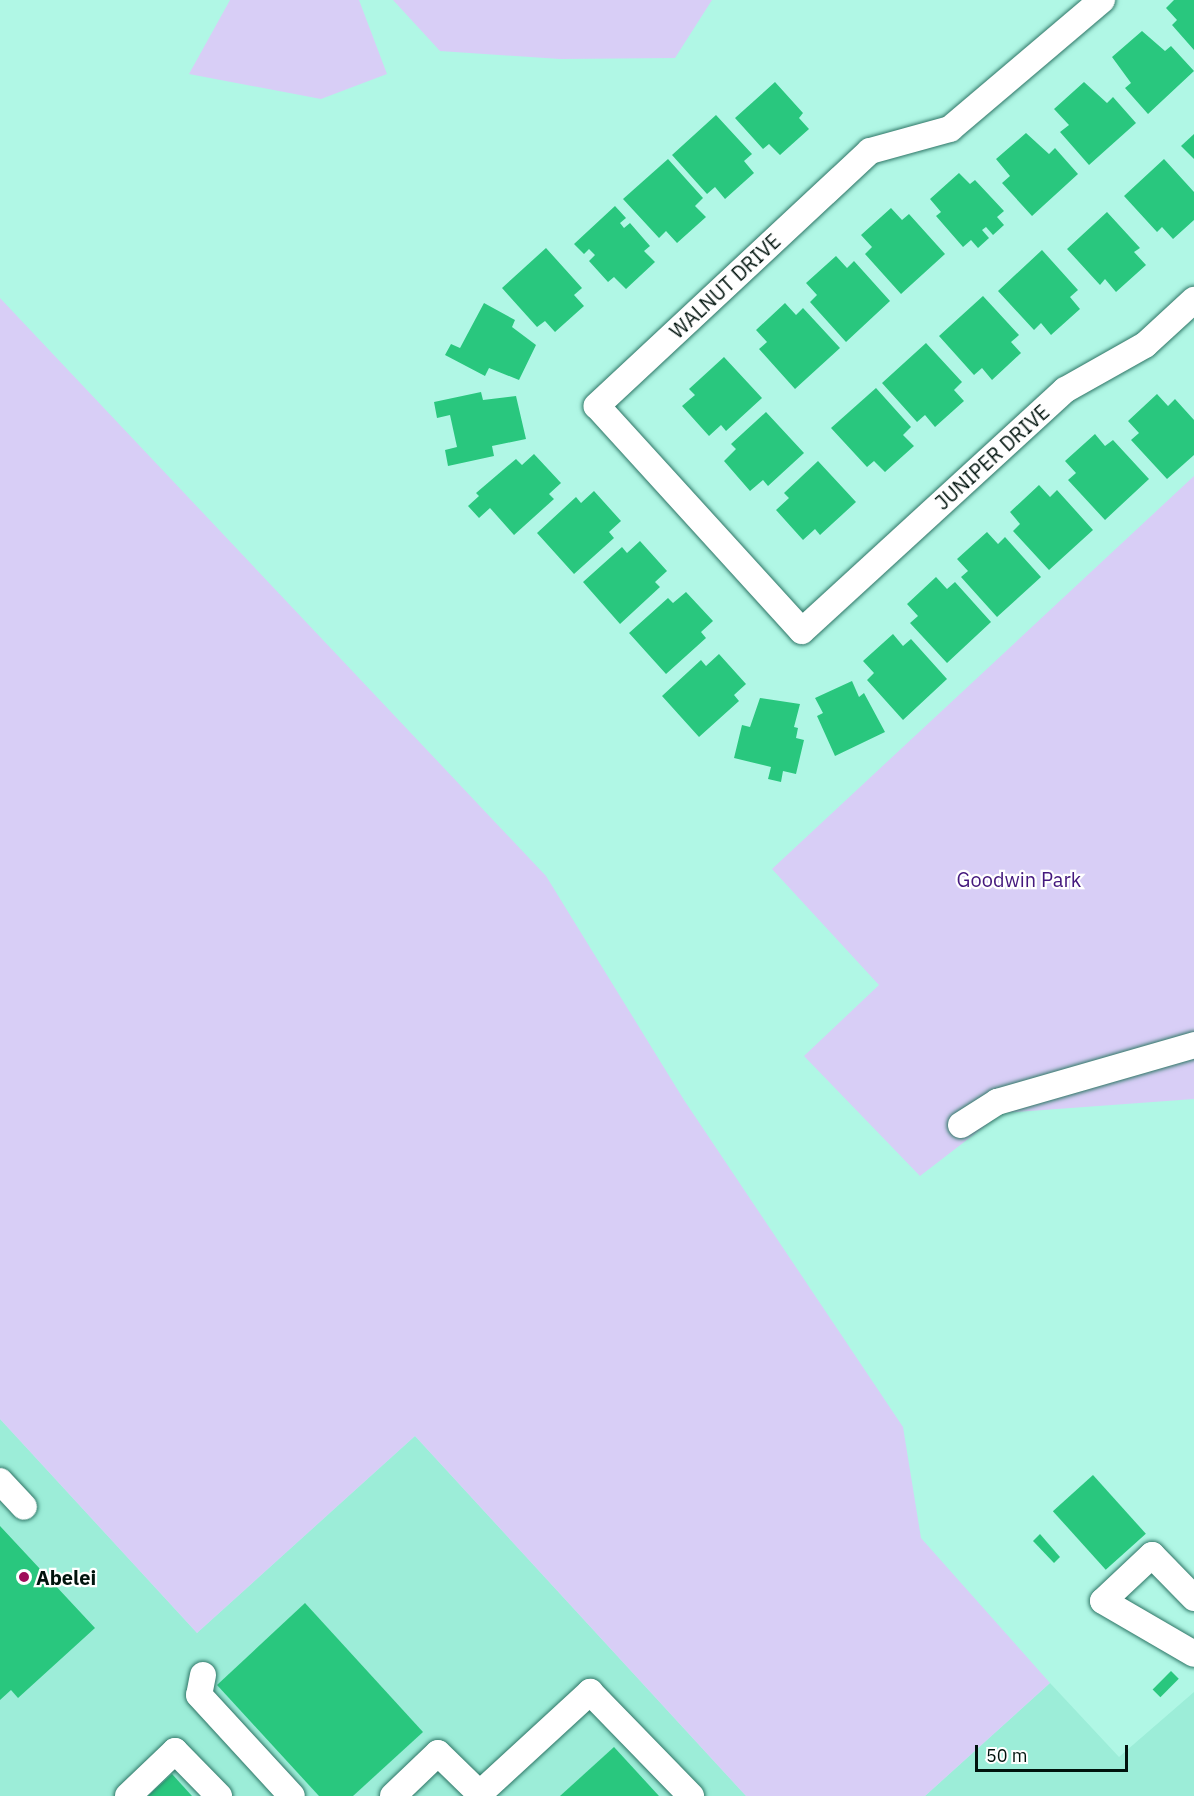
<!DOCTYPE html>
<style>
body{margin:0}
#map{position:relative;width:1194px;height:1796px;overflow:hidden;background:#b0f7e5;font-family:"IBM Plex Sans",sans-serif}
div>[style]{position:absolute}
.built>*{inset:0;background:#9cedd8}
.green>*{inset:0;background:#d8cef6}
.building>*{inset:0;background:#29c77e;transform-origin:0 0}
.roads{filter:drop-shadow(0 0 2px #2e7566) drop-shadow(0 0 2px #2e7566)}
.minor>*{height:26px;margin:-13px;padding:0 13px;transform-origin:13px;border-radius:13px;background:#fff}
.dots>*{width:16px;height:16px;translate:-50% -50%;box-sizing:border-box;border:3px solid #fff;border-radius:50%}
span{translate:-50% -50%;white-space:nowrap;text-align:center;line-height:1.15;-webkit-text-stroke:4.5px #fff;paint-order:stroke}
.street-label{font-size:20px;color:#00130d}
.park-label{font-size:20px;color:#44187d}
.poi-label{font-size:20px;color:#00130d;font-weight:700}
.left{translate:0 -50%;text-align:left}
.scale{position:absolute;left:975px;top:1745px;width:153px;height:27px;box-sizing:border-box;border:3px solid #00130d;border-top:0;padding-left:8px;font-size:18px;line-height:21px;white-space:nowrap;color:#00130d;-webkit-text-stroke:4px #fff;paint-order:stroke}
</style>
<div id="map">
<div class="built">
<i style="clip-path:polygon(0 1419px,197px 1633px,415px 1436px,746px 1796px,0 1796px)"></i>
<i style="clip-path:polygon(1050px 1683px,1119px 1757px,1194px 1692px,1194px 1796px,925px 1796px)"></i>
</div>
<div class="green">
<i style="clip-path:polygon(230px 0,359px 0,387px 74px,321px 99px,189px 74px)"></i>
<i style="clip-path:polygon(393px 0,712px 0,675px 58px,560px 59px,440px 51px)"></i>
<i style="clip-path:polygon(0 298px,546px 876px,684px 1100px,903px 1427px,921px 1538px,1050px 1683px,925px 1796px,746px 1796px,415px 1436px,197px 1633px,0 1419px)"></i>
<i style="clip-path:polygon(1194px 476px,1194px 1099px,1002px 1113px,920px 1176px,804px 1056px,879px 985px,772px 869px)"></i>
</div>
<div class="building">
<i style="clip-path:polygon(1174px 0,1194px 0,1194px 50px,1172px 25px,1177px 20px,1166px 8px)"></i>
<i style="clip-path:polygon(1142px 31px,1165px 51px,1171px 46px,1194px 71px,1148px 114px,1125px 88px,1131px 83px,1112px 57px)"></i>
<i style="clip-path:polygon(775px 82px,803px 113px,799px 118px,809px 129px,780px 155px,769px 144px,763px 149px,735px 118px)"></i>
<i style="clip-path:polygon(1084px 82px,1107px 103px,1113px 97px,1136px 123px,1089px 165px,1060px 132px,1069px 125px,1054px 109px)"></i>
<i style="clip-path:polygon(716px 115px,752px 154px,744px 161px,754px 173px,725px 199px,715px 187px,707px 194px,672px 155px)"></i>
<i style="clip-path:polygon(1026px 133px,1049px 154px,1055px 148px,1078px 174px,1032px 216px,1002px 183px,1010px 176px,996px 159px)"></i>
<i style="clip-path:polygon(1194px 134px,1194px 159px,1181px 146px)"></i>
<i style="clip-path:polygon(668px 159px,703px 198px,695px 206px,706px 217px,677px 243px,666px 231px,659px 238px,623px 199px)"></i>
<i style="clip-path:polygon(1164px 159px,1194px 192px,1194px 220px,1173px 239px,1162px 227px,1157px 232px,1124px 196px)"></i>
<i style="clip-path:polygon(959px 173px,970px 184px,975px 180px,1004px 211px,997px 217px,1004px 225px,993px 235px,986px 227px,982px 230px,989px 238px,978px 248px,971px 240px,963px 247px,936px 216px,941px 212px,930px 199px)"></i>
<i style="clip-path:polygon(615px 206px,626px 218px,620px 223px,624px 228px,630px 223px,650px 246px,644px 251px,655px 262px,626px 289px,614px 277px,608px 282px,589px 261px,595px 255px,589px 249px,584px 254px,574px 244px)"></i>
<i style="clip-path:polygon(891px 208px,902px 220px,909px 214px,945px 254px,901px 294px,865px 254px,872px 247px,861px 235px)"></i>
<i style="clip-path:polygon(1107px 212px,1140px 248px,1134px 252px,1146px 265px,1116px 292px,1105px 279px,1100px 285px,1067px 249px)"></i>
<i style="clip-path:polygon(546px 248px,582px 288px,574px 295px,584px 306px,555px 332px,545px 321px,537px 327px,502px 288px)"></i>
<i style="clip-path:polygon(1042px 250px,1078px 290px,1070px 297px,1080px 309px,1051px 335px,1041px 323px,1034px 330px,998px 291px)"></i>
<i style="clip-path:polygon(836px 256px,847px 268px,854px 261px,890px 301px,846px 342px,810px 302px,817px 295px,806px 283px)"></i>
<i style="clip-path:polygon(983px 296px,1019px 335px,1011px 342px,1021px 353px,992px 380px,982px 368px,974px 375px,939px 336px)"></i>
<i style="clip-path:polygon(484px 303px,515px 320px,512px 327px,536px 345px,519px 380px,489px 368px,485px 376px,445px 355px,451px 344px,460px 348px)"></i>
<i style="clip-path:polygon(785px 303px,796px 315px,803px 308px,840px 348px,795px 389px,759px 349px,767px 342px,756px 330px)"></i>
<i style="clip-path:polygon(926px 343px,962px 382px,954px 390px,964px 401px,935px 427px,925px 415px,917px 422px,882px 383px)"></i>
<i style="clip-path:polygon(724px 357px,762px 398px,726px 431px,721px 425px,709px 436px,682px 406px,695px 395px,689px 389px)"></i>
<i style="clip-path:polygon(876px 388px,911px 427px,903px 435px,914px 446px,885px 472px,874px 461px,867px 467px,831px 428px)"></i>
<i style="clip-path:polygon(481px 392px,483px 400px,516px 396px,526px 439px,492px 446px,494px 456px,448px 466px,445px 450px,457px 447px,450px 415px,437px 418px,434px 402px)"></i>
<i style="clip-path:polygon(1157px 394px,1168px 406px,1175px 399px,1194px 420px,1194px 455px,1167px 479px,1131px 440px,1139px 433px,1128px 421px)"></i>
<i style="clip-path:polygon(766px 412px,804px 453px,768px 486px,763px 480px,750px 491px,724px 461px,736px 449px,731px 444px)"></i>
<i style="clip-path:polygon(1095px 434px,1105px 446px,1113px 440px,1149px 479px,1105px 520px,1068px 480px,1076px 473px,1065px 461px)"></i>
<i style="clip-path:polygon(534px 454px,561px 483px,549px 494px,554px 499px,514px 535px,490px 508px,479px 518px,468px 506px,479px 496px,476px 493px,516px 459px,522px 465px)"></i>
<i style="clip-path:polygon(818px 461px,856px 502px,820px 535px,815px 529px,803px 540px,776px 510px,789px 498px,784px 493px)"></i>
<i style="clip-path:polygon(1039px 485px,1050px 497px,1057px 490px,1093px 530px,1049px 570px,1013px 531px,1020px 524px,1010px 512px)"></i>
<i style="clip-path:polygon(594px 491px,621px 521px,609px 532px,614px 538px,574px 574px,537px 533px,576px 497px,581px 503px)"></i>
<i style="clip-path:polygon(987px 532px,998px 544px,1005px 537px,1041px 577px,997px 617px,961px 577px,968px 571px,957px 559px)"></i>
<i style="clip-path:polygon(640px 541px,667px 571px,655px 582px,660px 587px,620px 624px,583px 582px,622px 547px,627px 553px)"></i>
<i style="clip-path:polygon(936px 577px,947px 589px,955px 582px,991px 622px,947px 663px,910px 623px,918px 616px,907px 604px)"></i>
<i style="clip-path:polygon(686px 592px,713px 621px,701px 632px,706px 638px,666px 674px,629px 633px,668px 598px,673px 603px)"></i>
<i style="clip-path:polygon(893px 634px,903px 646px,911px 639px,947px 679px,903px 720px,867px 680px,874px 673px,863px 661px)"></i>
<i style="clip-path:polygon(719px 654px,746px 684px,734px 695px,739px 701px,699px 737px,662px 696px,701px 660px,706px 666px)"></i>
<i style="clip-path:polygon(852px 681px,859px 697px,864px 693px,885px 732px,835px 756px,817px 716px,823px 713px,815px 698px)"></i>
<i style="clip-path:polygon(760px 698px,800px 704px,794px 727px,798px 728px,796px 738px,804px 740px,796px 774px,783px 771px,781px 782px,768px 779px,771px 767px,734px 758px,742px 725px,750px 727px)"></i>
<i style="left:1093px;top:1475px;width:79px;height:54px;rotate:48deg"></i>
<i style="clip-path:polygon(0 1526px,95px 1628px,18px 1698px,11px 1690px,0 1700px)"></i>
<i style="clip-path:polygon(1040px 1534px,1060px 1557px,1054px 1563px,1033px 1541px)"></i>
<i style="clip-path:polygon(305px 1603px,423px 1732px,353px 1796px,319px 1796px,217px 1685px)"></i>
<i style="left:1171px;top:1671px;width:11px;height:26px;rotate:45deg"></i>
<i style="clip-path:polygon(614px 1747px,659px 1796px,560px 1796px)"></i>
<i style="clip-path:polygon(172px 1774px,192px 1796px,148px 1796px)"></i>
</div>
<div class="roads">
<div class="minor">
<i style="left:1102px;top:0;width:199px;rotate:139.7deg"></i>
<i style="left:950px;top:129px;width:83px;rotate:164.6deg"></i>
<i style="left:870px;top:151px;width:374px;rotate:137deg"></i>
<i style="left:597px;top:406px;width:304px;rotate:47.7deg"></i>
<i style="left:802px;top:631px;width:357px;rotate:-42.5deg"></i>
<i style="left:1065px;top:390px;width:92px;rotate:-29.4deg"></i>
<i style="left:1145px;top:345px;width:67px;rotate:-42.6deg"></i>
<i style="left:961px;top:1125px;width:43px;rotate:-32.6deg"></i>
<i style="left:997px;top:1102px;width:205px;rotate:-16.1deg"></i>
<i style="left:0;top:1481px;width:35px;rotate:47deg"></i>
<i style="left:1194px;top:1598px;width:60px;rotate:-134.3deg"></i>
<i style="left:1152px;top:1555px;width:67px;rotate:136.8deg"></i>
<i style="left:1103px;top:1601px;width:105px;rotate:30.2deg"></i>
<i style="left:203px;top:1675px;width:20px;rotate:101deg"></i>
<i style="left:199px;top:1695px;width:137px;rotate:47.4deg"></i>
<i style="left:128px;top:1796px;width:65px;rotate:-43.8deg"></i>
<i style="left:175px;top:1751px;width:63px;rotate:45.6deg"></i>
<i style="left:393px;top:1796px;width:62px;rotate:-43.7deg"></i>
<i style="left:438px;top:1753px;width:62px;rotate:44.3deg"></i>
<i style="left:477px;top:1796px;width:154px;rotate:-42.6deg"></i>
<i style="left:590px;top:1692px;width:145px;rotate:45.8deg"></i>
</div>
</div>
<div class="dots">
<i style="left:24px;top:1577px;background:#9e0e59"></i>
</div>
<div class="street-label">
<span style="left:725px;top:286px;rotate:-43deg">WALNUT DRIVE</span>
<span style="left:992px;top:457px;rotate:-42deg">JUNIPER DRIVE</span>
</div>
<div class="park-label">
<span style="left:1019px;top:879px">Goodwin Park</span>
</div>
<div class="poi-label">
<span class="left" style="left:36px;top:1577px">Abelei</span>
</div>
<div class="scale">50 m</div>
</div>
